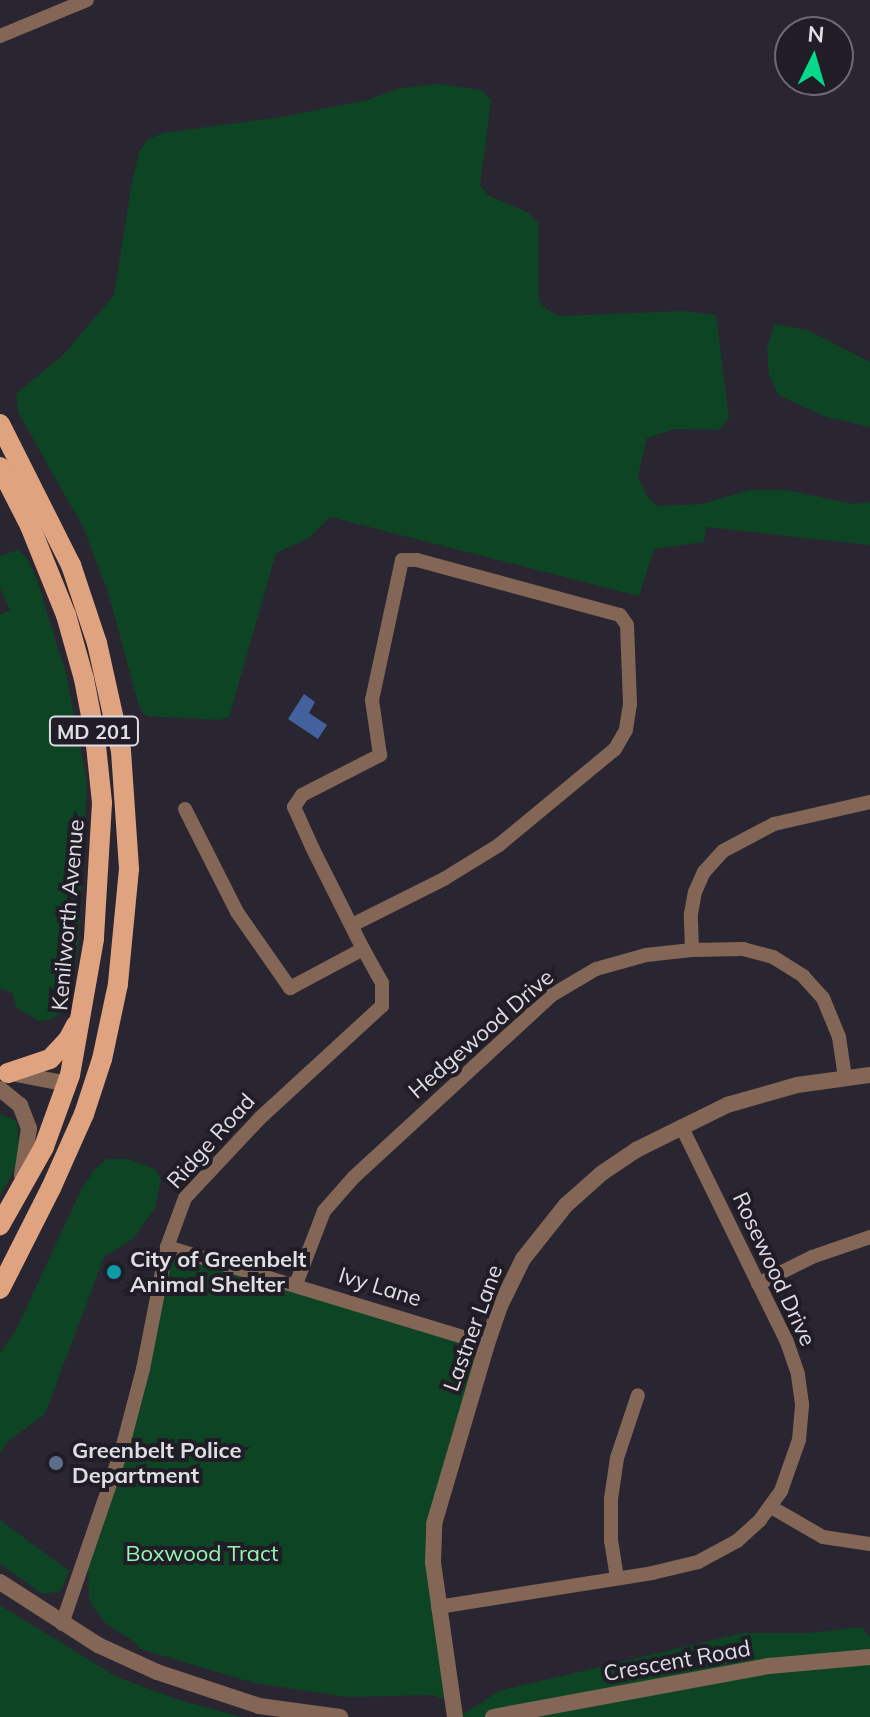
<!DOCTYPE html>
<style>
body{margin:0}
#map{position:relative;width:870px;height:1717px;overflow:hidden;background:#2a2631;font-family:Mulish,sans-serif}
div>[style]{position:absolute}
.green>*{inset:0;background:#0d4424}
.water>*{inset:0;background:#43619c}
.minor>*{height:14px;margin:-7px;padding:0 7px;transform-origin:7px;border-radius:7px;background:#836655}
.tertiary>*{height:16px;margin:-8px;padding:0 8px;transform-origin:8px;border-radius:8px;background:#836655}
.primary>*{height:20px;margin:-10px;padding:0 10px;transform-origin:10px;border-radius:10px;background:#dfa37f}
.dots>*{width:22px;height:22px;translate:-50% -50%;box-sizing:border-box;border:4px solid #201d27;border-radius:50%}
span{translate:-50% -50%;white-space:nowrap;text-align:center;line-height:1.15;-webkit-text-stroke:8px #201d27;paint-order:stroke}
.shield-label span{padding:2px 6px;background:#201d27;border:2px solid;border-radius:6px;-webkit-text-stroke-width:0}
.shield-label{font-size:20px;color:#e0dee5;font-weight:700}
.street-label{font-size:22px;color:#e0dee5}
.poi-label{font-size:22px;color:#e0dee5;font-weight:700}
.left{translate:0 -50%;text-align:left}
.park-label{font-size:22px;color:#94f5b1}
.north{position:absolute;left:774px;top:16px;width:80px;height:80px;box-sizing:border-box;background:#201d27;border:2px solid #6d6a73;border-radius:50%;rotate:5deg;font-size:22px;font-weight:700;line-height:32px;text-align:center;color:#e0dee5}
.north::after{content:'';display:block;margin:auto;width:28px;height:36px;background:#06d98b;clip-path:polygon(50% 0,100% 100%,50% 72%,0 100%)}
</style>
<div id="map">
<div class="green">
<i style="clip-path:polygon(439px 84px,482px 90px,491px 100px,480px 186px,489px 196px,527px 212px,539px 224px,539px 301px,545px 308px,558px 316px,684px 311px,716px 315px,729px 418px,719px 430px,675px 429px,647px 438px,638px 476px,646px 495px,657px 506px,701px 504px,750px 490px,786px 490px,853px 504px,870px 502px,870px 545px,706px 527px,704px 542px,654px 549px,639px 596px,330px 517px,309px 538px,276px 553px,229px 717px,219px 720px,146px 716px,139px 706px,108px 592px,83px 527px,18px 412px,16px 394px,64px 354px,114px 295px,132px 182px,139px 152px,147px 140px,163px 133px,282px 117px,368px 100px,400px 88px)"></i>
<i style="clip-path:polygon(775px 324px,807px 330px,870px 362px,870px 427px,826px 417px,778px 395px,769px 374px,767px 348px)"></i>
<i style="clip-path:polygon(18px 550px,27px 558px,37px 580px,66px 674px,87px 782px,78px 951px,69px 1002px,65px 1011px,50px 1020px,39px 1021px,17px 1008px,12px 992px,0 989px,0 615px,10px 610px,0 588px,0 556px)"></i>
<i style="clip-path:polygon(0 1114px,17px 1121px,20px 1159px,0 1196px)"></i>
<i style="clip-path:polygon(107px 1159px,128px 1159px,155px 1169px,161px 1179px,155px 1208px,134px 1238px,104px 1257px,45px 1414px,6px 1443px,0 1454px,0 1353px,16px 1330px,81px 1190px,94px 1170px)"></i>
<i style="clip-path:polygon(167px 1247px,487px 1344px,434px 1524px,453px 1703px,433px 1695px,348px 1697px,254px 1683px,137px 1648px,138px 1644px,105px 1623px,94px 1608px,89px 1600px,88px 1557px)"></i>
<i style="clip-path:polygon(0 1520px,69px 1571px,61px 1591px,43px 1594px,0 1564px)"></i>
<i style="clip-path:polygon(0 1605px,117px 1677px,179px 1700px,242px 1717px,0 1717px)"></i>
<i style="clip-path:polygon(862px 1627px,870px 1638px,870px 1717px,459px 1717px,499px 1691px,743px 1633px,808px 1633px)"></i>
</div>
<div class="water">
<i style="clip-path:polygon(304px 694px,315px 702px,309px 713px,327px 725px,318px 739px,288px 719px)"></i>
</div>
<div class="minor">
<i style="left:0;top:36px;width:94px;rotate:-22.5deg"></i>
<i style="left:185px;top:809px;width:115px;rotate:63.2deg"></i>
<i style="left:237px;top:912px;width:93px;rotate:55.1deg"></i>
<i style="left:290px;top:988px;width:83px;rotate:-28.1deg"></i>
<i style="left:692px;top:950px;width:36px;rotate:-92deg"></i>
<i style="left:691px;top:914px;width:22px;rotate:-80deg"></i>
<i style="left:695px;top:892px;width:22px;rotate:-66deg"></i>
<i style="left:704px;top:872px;width:28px;rotate:-48deg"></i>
<i style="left:723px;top:851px;width:58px;rotate:-27.9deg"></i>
<i style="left:774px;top:824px;width:98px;rotate:-12.9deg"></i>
<i style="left:167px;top:1247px;width:334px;rotate:16.9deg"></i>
<i style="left:296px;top:1284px;width:78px;rotate:-69deg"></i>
<i style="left:324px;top:1211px;width:45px;rotate:-48.6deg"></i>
<i style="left:354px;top:1177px;width:269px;rotate:-42.6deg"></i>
<i style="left:552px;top:995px;width:51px;rotate:-30.6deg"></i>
<i style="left:596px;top:969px;width:52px;rotate:-15.6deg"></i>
<i style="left:646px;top:955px;width:46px;rotate:-6.2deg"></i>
<i style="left:692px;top:950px;width:51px;rotate:-1.1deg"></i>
<i style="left:743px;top:949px;width:31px;rotate:15deg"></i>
<i style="left:773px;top:957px;width:36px;rotate:32deg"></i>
<i style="left:803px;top:976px;width:30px;rotate:48deg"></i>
<i style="left:823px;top:998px;width:42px;rotate:67.7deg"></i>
<i style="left:839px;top:1037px;width:40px;rotate:81.5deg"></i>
<i style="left:758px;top:1284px;width:60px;rotate:-26.6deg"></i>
<i style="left:812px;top:1257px;width:61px;rotate:-19deg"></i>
<i style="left:771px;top:1507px;width:60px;rotate:30deg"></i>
<i style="left:823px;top:1537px;width:48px;rotate:8.5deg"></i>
<i style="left:617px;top:1578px;width:37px;rotate:-99deg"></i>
<i style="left:611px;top:1541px;width:42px;rotate:-90deg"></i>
<i style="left:611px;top:1499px;width:41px;rotate:-81.7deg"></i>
<i style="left:617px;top:1458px;width:66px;rotate:-71.6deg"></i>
<i style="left:438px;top:1607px;width:217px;rotate:-9deg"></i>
<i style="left:652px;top:1573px;width:47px;rotate:-13.4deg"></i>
<i style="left:698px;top:1562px;width:44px;rotate:-28.3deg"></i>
<i style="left:737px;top:1541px;width:31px;rotate:-42deg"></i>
<i style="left:760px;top:1520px;width:36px;rotate:-54deg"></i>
<i style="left:781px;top:1491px;width:54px;rotate:-70.6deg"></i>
<i style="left:799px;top:1440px;width:36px;rotate:-85deg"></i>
<i style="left:802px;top:1404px;width:30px;rotate:-98deg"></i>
<i style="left:798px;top:1374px;width:36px;rotate:-109deg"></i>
<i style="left:786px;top:1340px;width:238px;rotate:-116.1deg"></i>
<i style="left:62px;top:1624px;width:185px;rotate:-71.1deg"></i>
<i style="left:122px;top:1449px;width:83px;rotate:-75.3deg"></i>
<i style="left:143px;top:1369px;width:124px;rotate:-78.9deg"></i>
<i style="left:167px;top:1247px;width:52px;rotate:-69.8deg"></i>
<i style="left:185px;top:1198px;width:110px;rotate:-46.8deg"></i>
<i style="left:260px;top:1118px;width:166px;rotate:-42.6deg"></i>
<i style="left:382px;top:1006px;width:23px;rotate:-90deg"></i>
<i style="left:382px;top:983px;width:39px;rotate:-119deg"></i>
<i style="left:363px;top:949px;width:114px;rotate:-116.6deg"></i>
<i style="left:312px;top:847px;width:44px;rotate:-114.2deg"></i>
<i style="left:294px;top:807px;width:14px;rotate:-56deg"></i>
<i style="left:302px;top:795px;width:88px;rotate:-27.1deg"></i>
<i style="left:380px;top:755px;width:56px;rotate:-98.3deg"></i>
<i style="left:372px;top:700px;width:143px;rotate:-77.9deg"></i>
<i style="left:402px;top:560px;width:15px"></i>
<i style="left:417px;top:560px;width:210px;rotate:15.2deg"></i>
<i style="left:620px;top:615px;width:12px;rotate:55deg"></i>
<i style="left:627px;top:625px;width:79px;rotate:87.8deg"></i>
<i style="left:630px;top:704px;width:26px;rotate:99deg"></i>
<i style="left:626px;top:730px;width:22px;rotate:120deg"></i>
<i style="left:615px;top:749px;width:151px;rotate:140.4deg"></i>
<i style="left:499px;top:845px;width:65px;rotate:148.3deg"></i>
<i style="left:444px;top:879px;width:103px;rotate:153.4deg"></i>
</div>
<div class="tertiary">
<i style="left:11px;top:1073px;width:58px;rotate:10.9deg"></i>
<i style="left:0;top:1089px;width:26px;rotate:39deg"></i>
<i style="left:20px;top:1105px;width:25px;rotate:69deg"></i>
<i style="left:29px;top:1128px;width:48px;rotate:98.5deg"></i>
<i style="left:0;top:1582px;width:117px;rotate:32.7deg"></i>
<i style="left:98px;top:1645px;width:65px;rotate:24.6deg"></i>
<i style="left:157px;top:1672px;width:108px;rotate:18.4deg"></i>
<i style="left:259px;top:1706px;width:82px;rotate:7.7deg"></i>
<i style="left:455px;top:1717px;width:157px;rotate:-98.1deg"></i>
<i style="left:433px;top:1562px;width:38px;rotate:-88deg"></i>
<i style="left:434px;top:1524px;width:188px;rotate:-73.6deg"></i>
<i style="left:487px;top:1344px;width:40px;rotate:-71.1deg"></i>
<i style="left:500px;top:1306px;width:52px;rotate:-63.9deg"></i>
<i style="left:523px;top:1259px;width:69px;rotate:-51.5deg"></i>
<i style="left:566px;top:1205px;width:48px;rotate:-41.6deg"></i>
<i style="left:602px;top:1173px;width:41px;rotate:-34.1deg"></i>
<i style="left:636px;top:1150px;width:102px;rotate:-26.3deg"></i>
<i style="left:727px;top:1105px;width:73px;rotate:-15.9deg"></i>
<i style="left:797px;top:1085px;width:74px;rotate:-7.8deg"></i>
<i style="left:493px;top:1717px;width:281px;rotate:-10.5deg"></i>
<i style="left:769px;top:1666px;width:101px;rotate:-5.1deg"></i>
</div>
<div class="primary">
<i style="left:0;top:424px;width:158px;rotate:63.3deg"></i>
<i style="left:71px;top:565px;width:82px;rotate:71.6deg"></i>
<i style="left:97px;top:643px;width:111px;rotate:77.5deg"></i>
<i style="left:121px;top:751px;width:118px;rotate:86.1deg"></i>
<i style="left:129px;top:869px;width:116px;rotate:95.5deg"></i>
<i style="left:118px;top:984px;width:77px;rotate:102deg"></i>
<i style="left:102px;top:1059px;width:58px;rotate:108.1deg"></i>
<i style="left:84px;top:1114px;width:81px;rotate:114deg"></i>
<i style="left:51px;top:1188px;width:113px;rotate:116.8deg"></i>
<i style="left:0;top:467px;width:66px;rotate:63deg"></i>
<i style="left:30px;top:526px;width:96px;rotate:68deg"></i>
<i style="left:66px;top:615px;width:66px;rotate:74.3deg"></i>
<i style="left:84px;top:679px;width:58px;rotate:79.1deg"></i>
<i style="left:95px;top:736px;width:67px;rotate:84deg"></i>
<i style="left:102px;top:803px;width:136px;rotate:93.4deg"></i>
<i style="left:94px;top:939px;width:138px;rotate:100deg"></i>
<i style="left:70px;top:1075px;width:77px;rotate:109.9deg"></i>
<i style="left:44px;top:1147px;width:90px;rotate:119.4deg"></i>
<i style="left:8px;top:1073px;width:44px;rotate:-18.4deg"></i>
<i style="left:50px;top:1059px;width:26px;rotate:-47deg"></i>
<i style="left:68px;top:1040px;width:17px;rotate:-62deg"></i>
</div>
<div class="dots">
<i style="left:114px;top:1272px;background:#0f9aa8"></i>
<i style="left:56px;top:1463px;background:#5c6f8a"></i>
</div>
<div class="shield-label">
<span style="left:94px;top:731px">MD 201</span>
</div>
<div class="street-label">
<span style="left:68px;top:915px;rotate:-85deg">Kenilworth Avenue</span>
<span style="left:481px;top:1034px;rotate:-41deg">Hedgewood Drive</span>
<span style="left:211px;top:1141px;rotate:-48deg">Ridge Road</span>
<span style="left:774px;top:1269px;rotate:65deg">Rosewood Drive</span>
<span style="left:380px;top:1287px;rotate:17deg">Ivy Lane</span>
<span style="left:473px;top:1328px;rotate:-70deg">Lastner Lane</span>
<span style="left:677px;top:1661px;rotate:-10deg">Crescent Road</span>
</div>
<div class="poi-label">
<span class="left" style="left:130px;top:1272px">City of Greenbelt<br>Animal Shelter</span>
<span class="left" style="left:72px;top:1463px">Greenbelt Police<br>Department</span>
</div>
<div class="park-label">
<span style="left:202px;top:1554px">Boxwood Tract</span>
</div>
<div class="north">N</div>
</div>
